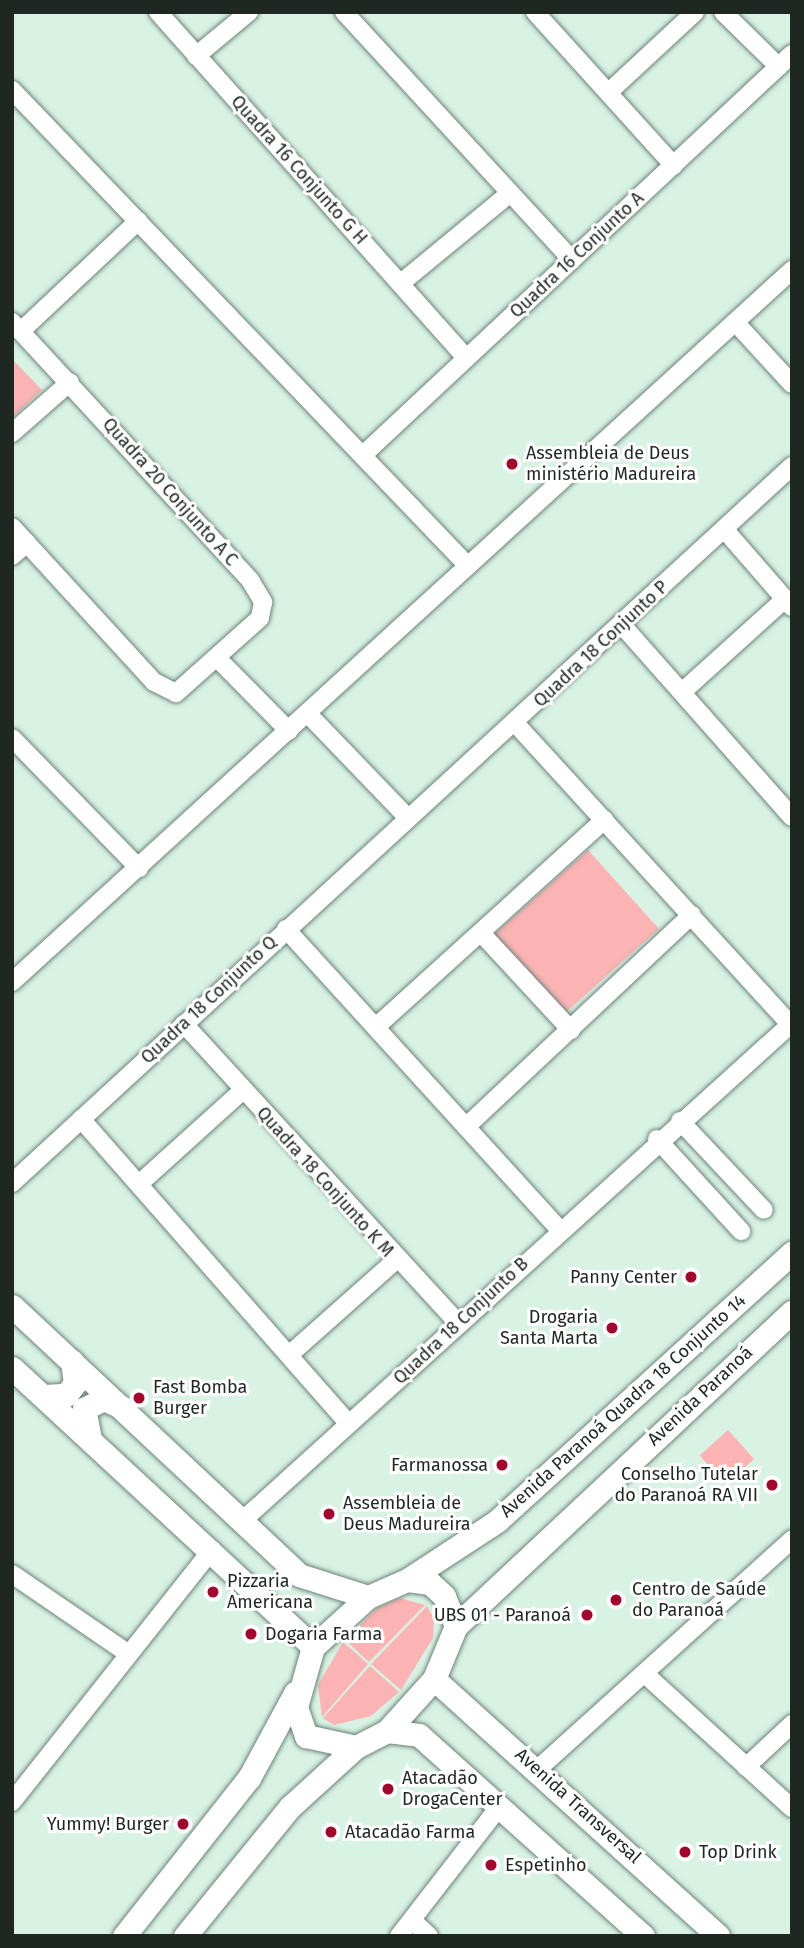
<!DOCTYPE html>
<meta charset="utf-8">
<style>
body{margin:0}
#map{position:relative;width:804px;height:1948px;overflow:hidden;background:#d8f2e4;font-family:"Fira Sans",sans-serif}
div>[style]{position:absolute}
.green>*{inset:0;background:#fbb3b4;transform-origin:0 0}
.roads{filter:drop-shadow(0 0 2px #6c8478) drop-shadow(0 0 2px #6c8478)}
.minor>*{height:18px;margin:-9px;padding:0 9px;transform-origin:9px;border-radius:9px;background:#fff}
.tertiary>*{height:23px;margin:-11.5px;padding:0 11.5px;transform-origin:11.5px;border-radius:11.5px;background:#fff}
.dots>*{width:19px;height:19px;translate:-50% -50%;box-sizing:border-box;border:4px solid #fff;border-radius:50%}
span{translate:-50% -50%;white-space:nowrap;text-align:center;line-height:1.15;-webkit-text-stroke:6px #fff;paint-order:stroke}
.street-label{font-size:18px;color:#1e2722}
.poi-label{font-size:18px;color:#1e2722}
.left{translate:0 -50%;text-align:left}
.right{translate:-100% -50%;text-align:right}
.frame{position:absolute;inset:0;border:14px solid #1e2722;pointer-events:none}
</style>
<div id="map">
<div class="green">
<i style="clip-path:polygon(12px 359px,42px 390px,12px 418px)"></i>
<i style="left:588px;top:850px;width:106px;height:129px;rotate:48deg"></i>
<i style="left:728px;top:1430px;width:39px;height:38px;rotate:48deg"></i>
<i style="clip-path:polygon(400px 1598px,425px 1605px,369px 1662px,345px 1640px,377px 1608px)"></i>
<i style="clip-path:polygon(427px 1606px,434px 1619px,433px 1638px,401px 1690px,371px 1664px)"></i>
<i style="clip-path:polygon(343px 1642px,368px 1664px,322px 1717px,318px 1685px)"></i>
<i style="clip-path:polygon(370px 1666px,399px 1692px,371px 1716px,334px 1725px,323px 1718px)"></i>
</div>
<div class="roads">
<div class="minor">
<i style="left:158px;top:12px;width:463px;rotate:48.3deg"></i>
<i style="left:344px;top:12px;width:337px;rotate:47.4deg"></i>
<i style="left:535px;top:12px;width:207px;rotate:47.9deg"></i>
<i style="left:723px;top:12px;width:78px;rotate:44.5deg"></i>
<i style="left:196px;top:56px;width:69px;rotate:-39.7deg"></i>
<i style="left:12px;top:90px;width:659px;rotate:46.23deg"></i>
<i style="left:610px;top:91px;width:116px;rotate:-42.9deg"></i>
<i style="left:401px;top:283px;width:141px;rotate:-39.5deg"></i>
<i style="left:12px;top:322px;width:351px;rotate:47.3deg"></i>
<i style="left:250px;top:580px;width:26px;rotate:59deg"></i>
<i style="left:263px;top:602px;width:16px;rotate:101deg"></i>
<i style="left:260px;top:618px;width:113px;rotate:138.2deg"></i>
<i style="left:176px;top:693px;width:25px;rotate:-153deg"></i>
<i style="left:154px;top:682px;width:210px;rotate:-132.5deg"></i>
<i style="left:735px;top:322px;width:84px;rotate:47.4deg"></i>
<i style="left:21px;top:331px;width:161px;rotate:-43.2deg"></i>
<i style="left:12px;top:433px;width:77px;rotate:-41.3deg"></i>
<i style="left:363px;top:455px;width:587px;rotate:-43.07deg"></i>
<i style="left:725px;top:530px;width:102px;rotate:49deg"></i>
<i style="left:12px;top:556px;width:20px;rotate:-41deg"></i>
<i style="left:622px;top:625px;width:256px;rotate:48.5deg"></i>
<i style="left:218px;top:659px;width:101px;rotate:45.4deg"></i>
<i style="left:682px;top:692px;width:139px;rotate:-42.1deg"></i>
<i style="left:308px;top:714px;width:144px;rotate:46.1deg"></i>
<i style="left:515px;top:723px;width:408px;rotate:47.6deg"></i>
<i style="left:12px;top:738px;width:182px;rotate:45.7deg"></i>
<i style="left:286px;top:929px;width:407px;rotate:47.7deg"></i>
<i style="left:482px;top:934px;width:131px;rotate:47.2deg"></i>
<i style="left:12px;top:982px;width:1056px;rotate:-42.39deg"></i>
<i style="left:184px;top:1024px;width:406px;rotate:47.5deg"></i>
<i style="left:377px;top:1026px;width:307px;rotate:-42.2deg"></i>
<i style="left:81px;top:1119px;width:406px;rotate:48.7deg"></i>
<i style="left:680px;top:1121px;width:122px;rotate:46.7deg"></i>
<i style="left:468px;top:1125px;width:307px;rotate:-43.2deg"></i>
<i style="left:657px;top:1139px;width:125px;rotate:47.6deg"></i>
<i style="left:12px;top:1183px;width:1059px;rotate:-42.59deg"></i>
<i style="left:139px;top:1184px;width:139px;rotate:-42.1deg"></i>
<i style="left:289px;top:1355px;width:144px;rotate:-41.6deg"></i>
<i style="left:242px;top:1521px;width:742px;rotate:-42.16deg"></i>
<i style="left:12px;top:1574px;width:138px;rotate:34.4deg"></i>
<i style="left:645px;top:1674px;width:199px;rotate:42.4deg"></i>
<i style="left:746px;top:1767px;width:63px;rotate:-43.1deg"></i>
<i style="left:539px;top:1768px;width:341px;rotate:-42.1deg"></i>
<i style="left:12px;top:1802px;width:322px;rotate:-51.6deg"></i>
<i style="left:413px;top:1921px;width:22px;rotate:43deg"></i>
<i style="left:399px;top:1936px;width:165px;rotate:-52.2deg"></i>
</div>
<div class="tertiary">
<i style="left:12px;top:1306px;width:393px;rotate:43.1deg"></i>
<i style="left:299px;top:1575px;width:72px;rotate:17.7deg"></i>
<i style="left:12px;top:1368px;width:410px;rotate:42.8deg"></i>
<i style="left:44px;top:1396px;width:22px;rotate:-3deg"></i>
<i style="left:66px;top:1395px;width:15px;rotate:-53deg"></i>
<i style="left:75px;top:1383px;width:22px;rotate:-98deg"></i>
<i style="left:90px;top:1439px;width:31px;rotate:-101deg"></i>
<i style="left:84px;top:1409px;width:22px;rotate:-27deg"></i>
<i style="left:104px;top:1399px;width:19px;rotate:25deg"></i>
<i style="left:407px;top:1580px;width:108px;rotate:-33.2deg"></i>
<i style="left:497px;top:1521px;width:399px;rotate:-42.3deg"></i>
<i style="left:456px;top:1626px;width:460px;rotate:-43.1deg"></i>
<i style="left:434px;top:1679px;width:383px;rotate:42.1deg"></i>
<i style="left:387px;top:1731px;width:32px;rotate:7deg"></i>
<i style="left:419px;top:1735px;width:301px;rotate:41.9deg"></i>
<i style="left:124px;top:1936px;width:201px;rotate:-51.7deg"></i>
<i style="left:249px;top:1778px;width:97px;rotate:-61.6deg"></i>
<i style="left:185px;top:1936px;width:166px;rotate:-50.9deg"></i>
<i style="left:290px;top:1807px;width:89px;rotate:-42.3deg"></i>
<i style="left:356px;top:1747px;width:35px;rotate:-27deg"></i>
<i style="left:387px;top:1731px;width:70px;rotate:-47.9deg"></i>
<i style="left:434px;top:1679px;width:57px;rotate:-67.5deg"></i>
<i style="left:456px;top:1626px;width:32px;rotate:-112deg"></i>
<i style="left:444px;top:1596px;width:19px;rotate:-137deg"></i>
<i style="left:430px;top:1583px;width:23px;rotate:-173deg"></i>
<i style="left:407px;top:1580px;width:43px;rotate:156.4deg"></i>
<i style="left:368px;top:1597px;width:74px;rotate:137.7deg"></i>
<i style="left:313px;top:1647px;width:62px;rotate:105.8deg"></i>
<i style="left:296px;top:1707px;width:31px;rotate:71deg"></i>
<i style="left:306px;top:1736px;width:51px;rotate:12.4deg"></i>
</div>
</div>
<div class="dots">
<i style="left:512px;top:464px;background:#a3062d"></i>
<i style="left:691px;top:1277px;background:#a3062d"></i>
<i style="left:612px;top:1328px;background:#a3062d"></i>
<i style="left:139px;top:1398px;background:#a3062d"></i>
<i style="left:502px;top:1465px;background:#a3062d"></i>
<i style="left:772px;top:1485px;background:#a3062d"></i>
<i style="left:329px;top:1514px;background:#a3062d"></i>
<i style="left:213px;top:1592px;background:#a3062d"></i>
<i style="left:616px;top:1600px;background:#a3062d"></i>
<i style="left:587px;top:1615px;background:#a3062d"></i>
<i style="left:251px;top:1634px;background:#a3062d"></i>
<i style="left:388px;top:1789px;background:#a3062d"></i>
<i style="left:183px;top:1824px;background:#a3062d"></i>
<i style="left:331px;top:1832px;background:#a3062d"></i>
<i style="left:685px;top:1852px;background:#a3062d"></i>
<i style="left:491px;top:1865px;background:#a3062d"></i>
</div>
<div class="street-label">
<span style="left:299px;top:170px;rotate:48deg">Quadra 16 Conjunto G H</span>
<span style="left:577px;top:255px;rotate:-43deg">Quadra 16 Conjunto A</span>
<span style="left:170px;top:492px;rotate:48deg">Quadra 20 Conjunto A C</span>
<span style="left:601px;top:644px;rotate:-43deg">Quadra 18 Conjunto P</span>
<span style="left:209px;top:1000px;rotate:-43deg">Quadra 18 Conjunto Q</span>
<span style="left:325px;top:1182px;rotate:48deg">Quadra 18 Conjunto K M</span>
<span style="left:461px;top:1321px;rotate:-43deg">Quadra 18 Conjunto B</span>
<span style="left:700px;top:1396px;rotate:-43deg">Avenida Paranoá</span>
<span style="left:623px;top:1406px;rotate:-42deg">Avenida Paranoá Quadra 18 Conjunto 14</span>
<span style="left:578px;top:1806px;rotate:42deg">Avenida Transversal</span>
</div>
<div class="poi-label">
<span class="left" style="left:526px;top:464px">Assembleia de Deus<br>ministério Madureira</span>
<span class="right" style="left:677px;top:1277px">Panny Center</span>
<span class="right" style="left:598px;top:1328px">Drogaria<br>Santa Marta</span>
<span class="left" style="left:153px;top:1398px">Fast Bomba<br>Burger</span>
<span class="right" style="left:488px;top:1465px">Farmanossa</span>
<span class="right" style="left:758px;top:1485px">Conselho Tutelar<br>do Paranoá RA VII</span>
<span class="left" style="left:343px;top:1514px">Assembleia de<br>Deus Madureira</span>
<span class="left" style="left:227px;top:1592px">Pizzaria<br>Americana</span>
<span class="left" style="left:632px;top:1600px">Centro de Saúde<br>do Paranoá</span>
<span class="right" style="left:571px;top:1615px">UBS 01 - Paranoá</span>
<span class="left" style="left:265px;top:1634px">Dogaria Farma</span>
<span class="left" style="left:402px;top:1789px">Atacadão<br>DrogaCenter</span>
<span class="right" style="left:169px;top:1824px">Yummy! Burger</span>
<span class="left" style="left:345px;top:1832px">Atacadão Farma</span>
<span class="left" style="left:699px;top:1852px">Top Drink</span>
<span class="left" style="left:505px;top:1865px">Espetinho</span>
</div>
<div class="frame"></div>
</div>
